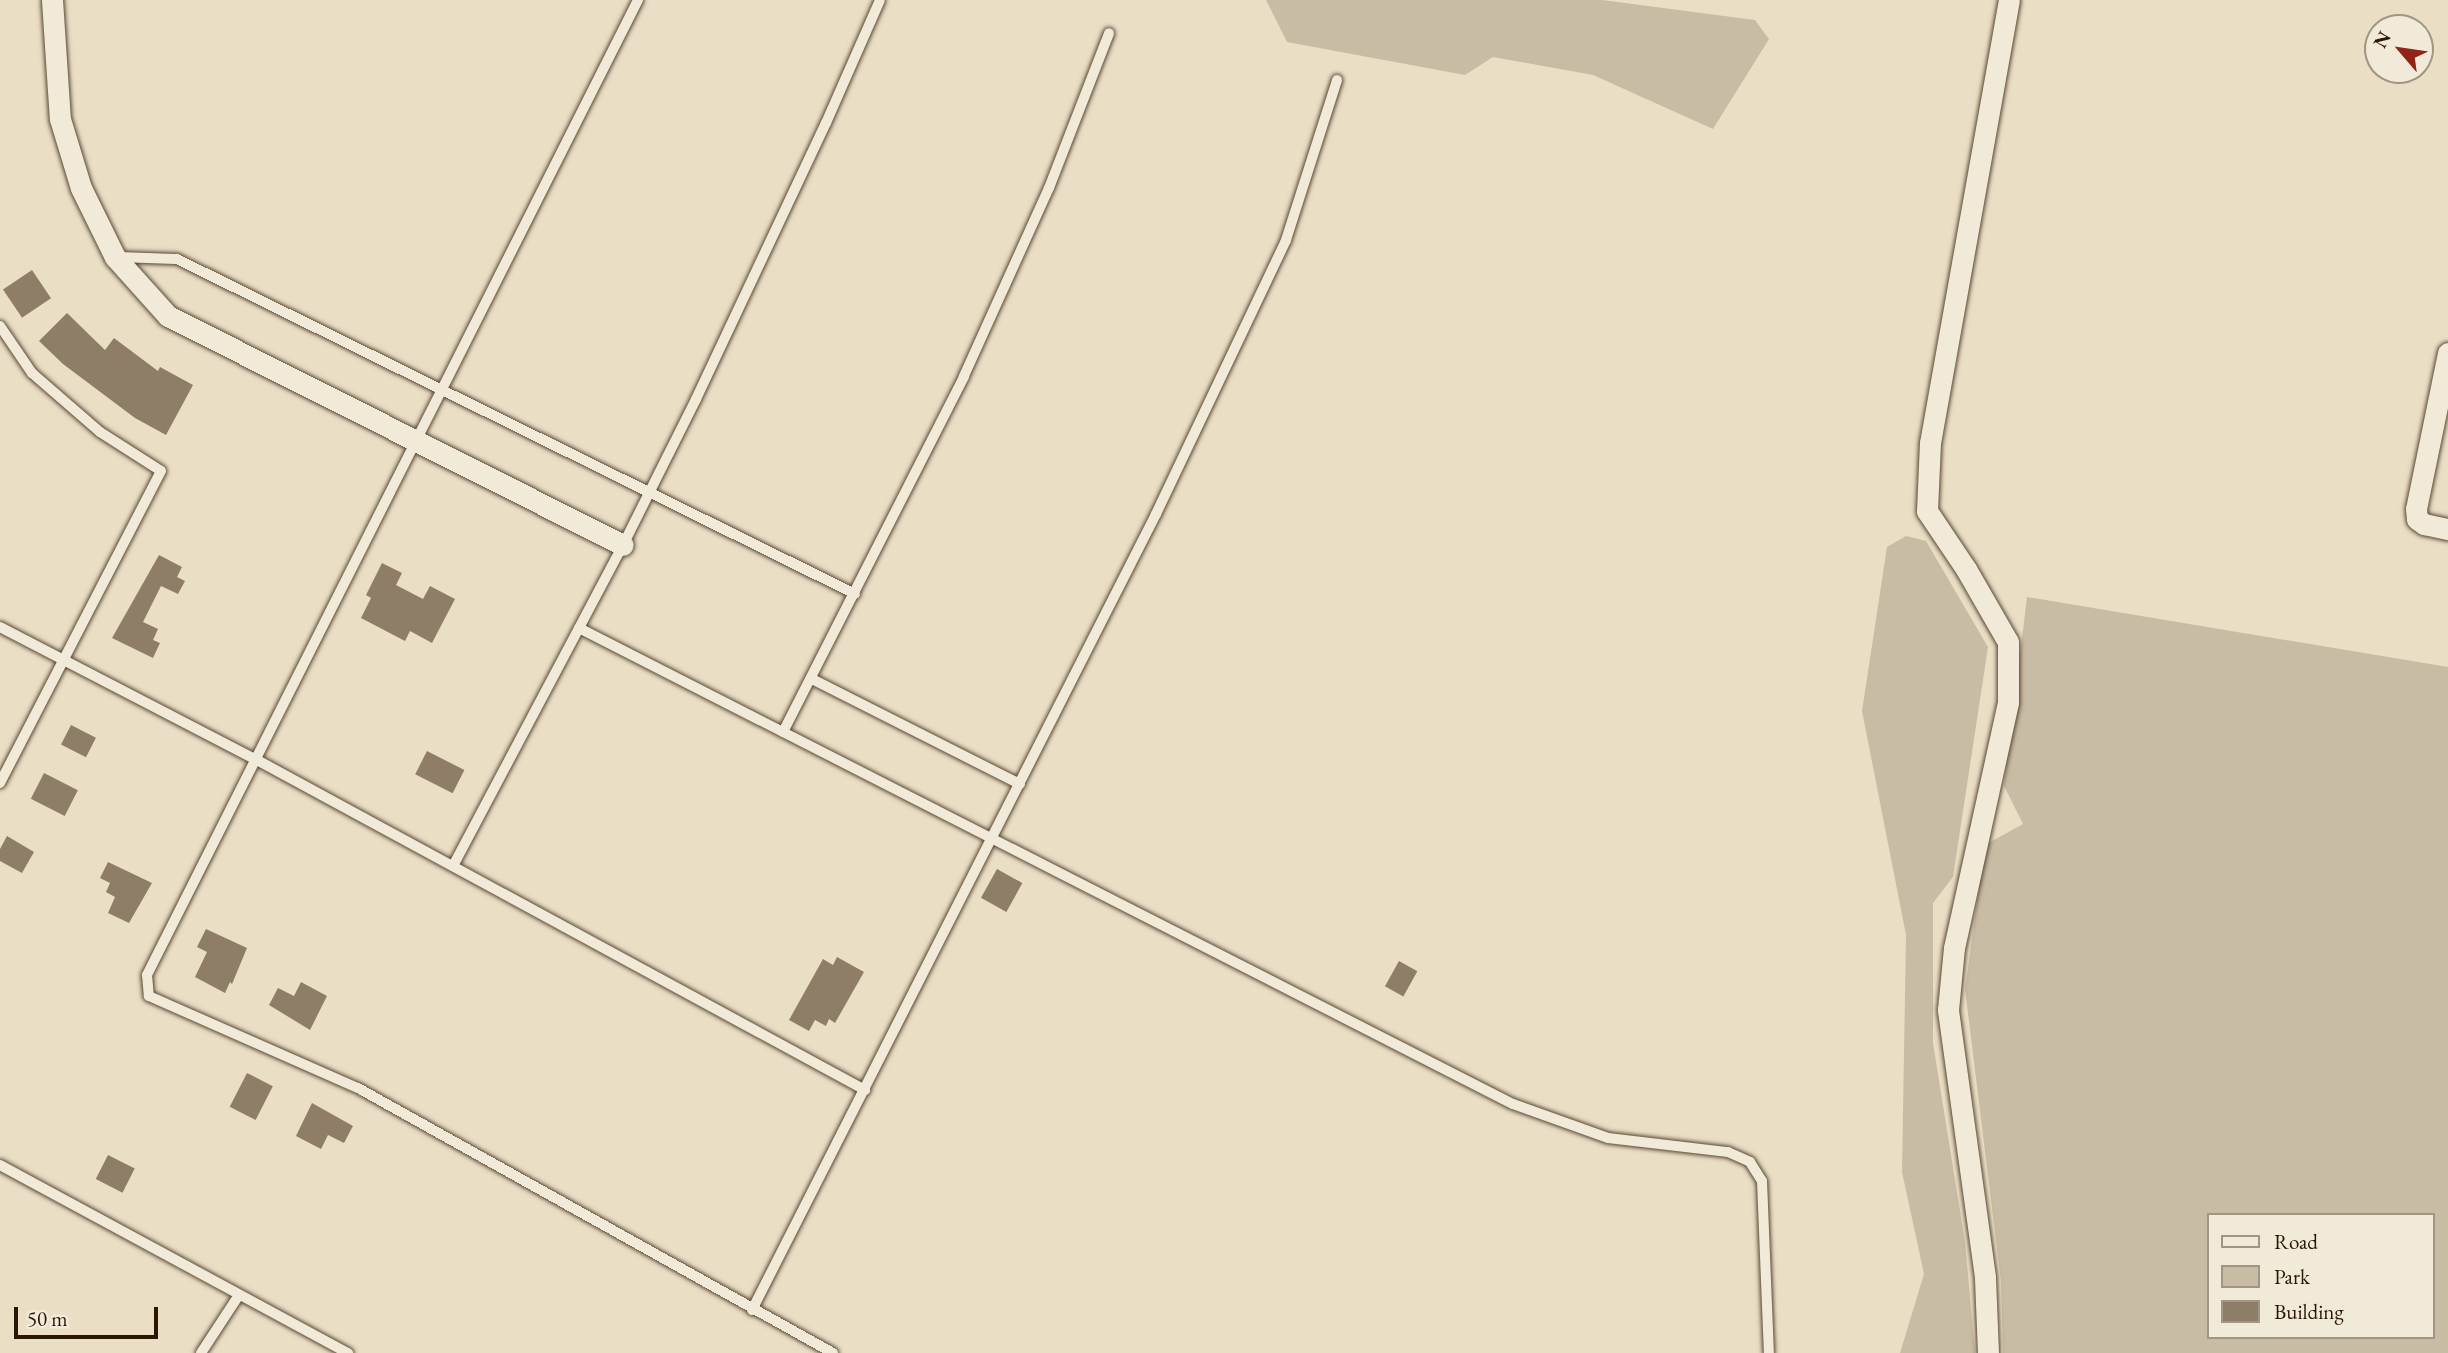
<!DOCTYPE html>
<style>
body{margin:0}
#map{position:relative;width:2448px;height:1353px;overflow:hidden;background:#eadec5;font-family:"EB Garamond",serif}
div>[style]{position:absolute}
.green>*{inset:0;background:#c9bca4}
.building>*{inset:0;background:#8e7e68;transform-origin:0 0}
.roads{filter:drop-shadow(0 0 2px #5a4834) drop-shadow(0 0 2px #5a4834)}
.lane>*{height:10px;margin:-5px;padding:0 5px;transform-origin:5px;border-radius:5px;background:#f1ead9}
.street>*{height:21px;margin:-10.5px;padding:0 10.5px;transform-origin:10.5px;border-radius:10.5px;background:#f1ead9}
span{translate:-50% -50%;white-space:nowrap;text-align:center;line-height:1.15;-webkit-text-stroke:5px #f1ead9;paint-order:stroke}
.legend{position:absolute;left:2207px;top:1213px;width:228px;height:126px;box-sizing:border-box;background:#f1ead9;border:2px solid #a19583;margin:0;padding:9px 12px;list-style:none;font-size:21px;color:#2a1603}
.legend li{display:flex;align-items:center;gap:14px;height:35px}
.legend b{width:35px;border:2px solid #a19583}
.north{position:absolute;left:2364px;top:14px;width:70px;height:70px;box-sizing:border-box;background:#f1ead9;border:2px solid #a19583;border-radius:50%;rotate:299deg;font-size:19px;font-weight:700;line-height:28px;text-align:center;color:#2a1603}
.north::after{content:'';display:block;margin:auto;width:24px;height:32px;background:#8f2418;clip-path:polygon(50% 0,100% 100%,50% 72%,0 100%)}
.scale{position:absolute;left:14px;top:1307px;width:144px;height:32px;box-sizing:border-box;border:4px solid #2a1603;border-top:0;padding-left:9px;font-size:21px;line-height:24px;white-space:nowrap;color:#2a1603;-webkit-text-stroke:5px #f1ead9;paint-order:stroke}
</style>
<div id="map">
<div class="green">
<i style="clip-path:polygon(1266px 0,1602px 0,1755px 20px,1769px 39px,1713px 129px,1593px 75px,1493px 57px,1465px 75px,1287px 42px)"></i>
<i style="clip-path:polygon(1906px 536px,1926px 541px,1988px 647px,1953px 877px,1933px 903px,1933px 1043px,1965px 1242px,1975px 1353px,1900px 1353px,1924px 1274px,1902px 1172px,1906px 935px,1862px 711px,1887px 547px)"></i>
<i style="clip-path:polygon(evenodd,2027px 597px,2448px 667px,2448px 1353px,2003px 1353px,2001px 1281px,1965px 989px,1985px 845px,2023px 824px,2004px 786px,2027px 597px,2208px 1215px,2432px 1215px,2432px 1337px,2208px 1337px,2208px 1215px)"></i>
</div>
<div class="building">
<i style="left:32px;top:270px;width:34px;height:35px;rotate:56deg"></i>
<i style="clip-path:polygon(67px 313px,105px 350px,114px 338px,158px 371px,160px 367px,193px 385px,166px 435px,135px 418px,63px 364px,39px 341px)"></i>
<i style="clip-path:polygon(159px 555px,182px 567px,177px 577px,185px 581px,178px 594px,161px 586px,143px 622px,158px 629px,153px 640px,160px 643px,153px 658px,112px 638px)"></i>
<i style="clip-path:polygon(382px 563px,402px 573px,396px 585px,423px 599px,430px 586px,455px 599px,432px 643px,410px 631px,405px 641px,361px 618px,371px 598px,366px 595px)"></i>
<i style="left:71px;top:725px;width:28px;height:22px;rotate:27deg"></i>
<i style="left:427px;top:751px;width:42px;height:26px;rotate:27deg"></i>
<i style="left:44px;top:773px;width:38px;height:29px;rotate:27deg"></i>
<i style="clip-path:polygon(7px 836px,34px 852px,22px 873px,0 861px,0 849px)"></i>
<i style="clip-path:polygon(108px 862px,152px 883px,129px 923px,108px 913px,115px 897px,106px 892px,110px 883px,100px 878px)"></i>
<i style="left:997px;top:869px;width:29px;height:33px;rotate:29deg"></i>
<i style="clip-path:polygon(206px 929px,247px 948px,232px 984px,230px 982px,225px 993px,195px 977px,207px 952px,197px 947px)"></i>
<i style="clip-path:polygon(837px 957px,864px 972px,835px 1023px,829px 1019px,826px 1026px,815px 1020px,809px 1031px,789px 1020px,823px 959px,833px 965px)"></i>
<i style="left:1399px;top:961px;width:21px;height:29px;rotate:29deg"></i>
<i style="clip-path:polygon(301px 982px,327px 996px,310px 1030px,269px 1005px,278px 988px,294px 996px)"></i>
<i style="left:247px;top:1073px;width:29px;height:38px;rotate:27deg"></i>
<i style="clip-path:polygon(312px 1103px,353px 1126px,344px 1143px,328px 1135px,321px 1149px,296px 1136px)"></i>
<i style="left:108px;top:1155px;width:30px;height:27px;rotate:27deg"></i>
</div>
<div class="roads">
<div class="lane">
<i style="left:638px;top:0;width:1092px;rotate:116.73deg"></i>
<i style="left:147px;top:975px;width:21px;rotate:85deg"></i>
<i style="left:149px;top:996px;width:228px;rotate:23.8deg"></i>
<i style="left:358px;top:1088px;width:544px;rotate:29.16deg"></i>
<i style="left:117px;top:257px;width:60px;rotate:1.9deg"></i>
<i style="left:177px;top:259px;width:756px;rotate:26.29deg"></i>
<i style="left:0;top:326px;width:57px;rotate:55.8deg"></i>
<i style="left:32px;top:373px;width:90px;rotate:40.9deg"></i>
<i style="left:100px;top:432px;width:72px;rotate:32.6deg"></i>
<i style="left:161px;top:471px;width:351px;rotate:117.3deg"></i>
<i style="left:0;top:627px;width:289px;rotate:27.4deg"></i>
<i style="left:257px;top:760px;width:692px;rotate:28.49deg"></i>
<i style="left:579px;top:628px;width:1048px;rotate:27.01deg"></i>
<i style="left:1513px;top:1104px;width:101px;rotate:19.7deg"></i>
<i style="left:1608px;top:1138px;width:121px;rotate:6.7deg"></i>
<i style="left:1728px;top:1152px;width:24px;rotate:24deg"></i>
<i style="left:1750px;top:1162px;width:22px;rotate:58deg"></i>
<i style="left:1762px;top:1181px;width:172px;rotate:87.7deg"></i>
<i style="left:812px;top:679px;width:233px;rotate:26.8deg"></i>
<i style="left:783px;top:732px;width:399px;rotate:-63deg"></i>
<i style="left:964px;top:376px;width:206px;rotate:-65.7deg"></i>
<i style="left:1049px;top:188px;width:166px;rotate:-68.8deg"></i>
<i style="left:453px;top:866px;width:363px;rotate:-62.1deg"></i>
<i style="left:623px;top:545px;width:163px;rotate:-63.4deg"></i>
<i style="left:696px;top:399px;width:305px;rotate:-64.8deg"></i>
<i style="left:826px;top:123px;width:134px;rotate:-66.3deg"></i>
<i style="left:0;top:1165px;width:396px;rotate:28.4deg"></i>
<i style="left:752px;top:1310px;width:893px;rotate:-63.09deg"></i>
<i style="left:1156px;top:514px;width:303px;rotate:-64.6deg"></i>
<i style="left:1286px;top:240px;width:168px;rotate:-72.3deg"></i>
<i style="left:201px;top:1353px;width:69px;rotate:-56.8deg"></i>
</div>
<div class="street">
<i style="left:52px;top:0;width:119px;rotate:86.2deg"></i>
<i style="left:60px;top:119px;width:72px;rotate:73.1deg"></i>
<i style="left:81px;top:188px;width:77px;rotate:63.8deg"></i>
<i style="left:115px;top:257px;width:79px;rotate:48.1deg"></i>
<i style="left:168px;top:316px;width:509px;rotate:26.72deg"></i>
<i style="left:2448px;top:353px;width:159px;rotate:101.6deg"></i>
<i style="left:2416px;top:509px;width:10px;rotate:84deg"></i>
<i style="left:2417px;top:519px;width:9px;rotate:36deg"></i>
<i style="left:2424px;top:524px;width:25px;rotate:12deg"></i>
<i style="left:1988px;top:1353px;width:76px;rotate:-92.3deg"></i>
<i style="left:1985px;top:1277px;width:270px;rotate:-97.9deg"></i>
<i style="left:1948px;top:1010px;width:62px;rotate:-84.5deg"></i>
<i style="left:1954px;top:948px;width:252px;rotate:-77.6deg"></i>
<i style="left:2008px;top:702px;width:60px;rotate:-90deg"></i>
<i style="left:2008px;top:642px;width:84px;rotate:-119.9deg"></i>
<i style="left:1966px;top:569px;width:70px;rotate:-123.9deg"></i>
<i style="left:1927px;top:511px;width:68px;rotate:-87.5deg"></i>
<i style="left:1930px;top:443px;width:450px;rotate:-79.9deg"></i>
</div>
</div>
<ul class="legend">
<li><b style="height:9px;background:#f1ead9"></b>Road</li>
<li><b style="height:19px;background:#c9bca4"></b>Park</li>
<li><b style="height:19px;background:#8e7e68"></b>Building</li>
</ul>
<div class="north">N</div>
<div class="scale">50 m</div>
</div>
